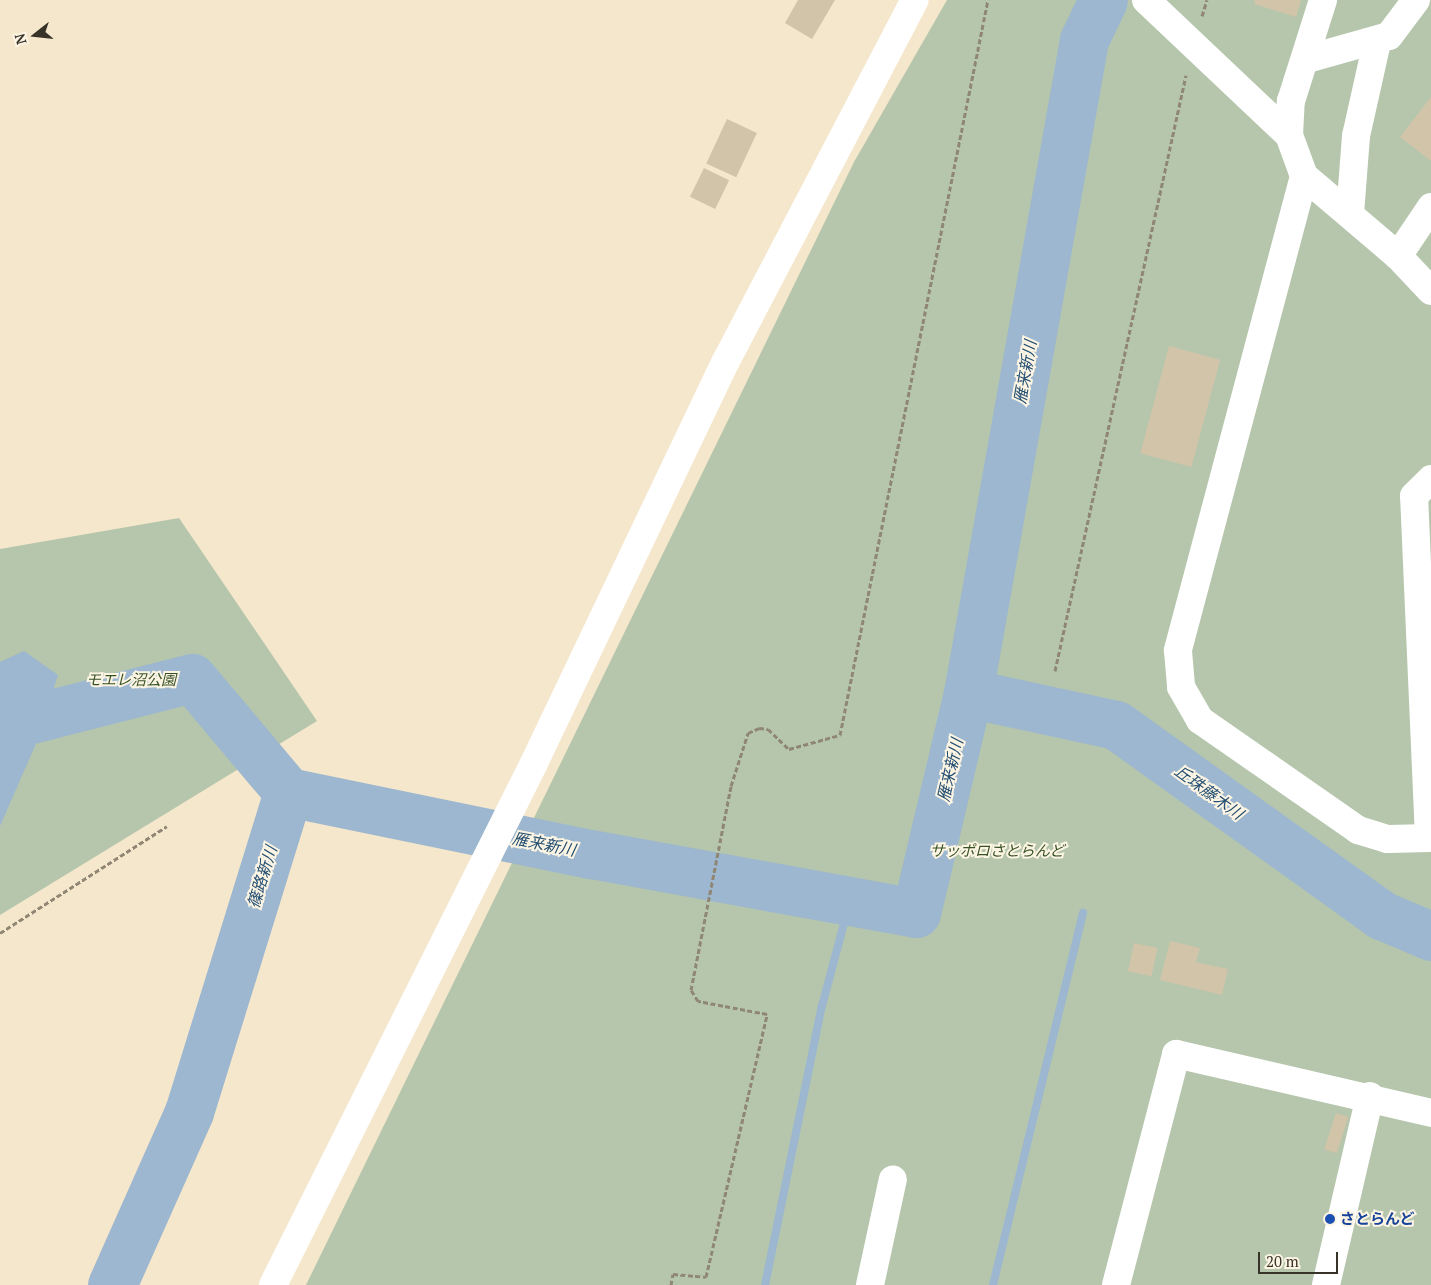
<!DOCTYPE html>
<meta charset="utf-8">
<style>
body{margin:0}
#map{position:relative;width:1431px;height:1285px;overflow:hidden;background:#f5e7cc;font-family:"PT Serif","Noto Sans JP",serif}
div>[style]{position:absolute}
.green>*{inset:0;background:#b5c6ac}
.water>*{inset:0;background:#9cb7cf}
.stream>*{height:8px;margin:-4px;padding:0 4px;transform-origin:4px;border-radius:4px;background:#9cb7cf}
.river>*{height:49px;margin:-24.5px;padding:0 24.5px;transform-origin:24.5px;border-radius:24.5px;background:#9cb7cf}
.building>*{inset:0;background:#d1c4a9;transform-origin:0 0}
.path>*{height:3px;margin-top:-1.5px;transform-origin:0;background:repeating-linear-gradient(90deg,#8f8674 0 5px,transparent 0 7.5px)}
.minor>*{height:28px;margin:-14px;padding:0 14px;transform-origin:14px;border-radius:14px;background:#fff}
.dots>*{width:14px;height:14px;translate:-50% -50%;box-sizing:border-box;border:2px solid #fdf5e4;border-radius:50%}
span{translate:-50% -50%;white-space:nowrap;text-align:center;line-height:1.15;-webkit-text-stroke:4px #fdf5e4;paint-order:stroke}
.park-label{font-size:15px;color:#385225;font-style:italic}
.transit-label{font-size:15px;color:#164399;font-weight:700}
.left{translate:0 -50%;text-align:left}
.water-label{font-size:16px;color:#244f72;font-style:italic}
.north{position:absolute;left:10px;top:10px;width:50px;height:50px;-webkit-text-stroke:4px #fdf5e4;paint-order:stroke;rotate:254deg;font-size:14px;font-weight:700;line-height:20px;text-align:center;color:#383329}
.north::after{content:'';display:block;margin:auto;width:18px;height:22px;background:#383329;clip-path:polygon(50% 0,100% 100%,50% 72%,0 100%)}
.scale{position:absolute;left:1258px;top:1252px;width:80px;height:22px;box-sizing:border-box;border:2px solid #383329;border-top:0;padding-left:6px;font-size:15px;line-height:18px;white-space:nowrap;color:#383329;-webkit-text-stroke:4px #fdf5e4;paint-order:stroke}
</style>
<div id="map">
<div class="green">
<i style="clip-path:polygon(947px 0,1431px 0,1431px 1285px,306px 1285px,854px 162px)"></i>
<i style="clip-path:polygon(179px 518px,317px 721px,0 915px,0 549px)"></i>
</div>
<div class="water">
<i style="clip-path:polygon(24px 651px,58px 675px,35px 746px,0 826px,0 662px)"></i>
</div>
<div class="stream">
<i style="left:765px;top:1285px;width:285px;rotate:-78.5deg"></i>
<i style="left:822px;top:1006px;width:109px;rotate:-75.1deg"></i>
<i style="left:993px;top:1285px;width:383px;rotate:-76.4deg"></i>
</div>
<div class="river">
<i style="left:968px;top:693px;width:151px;rotate:12.2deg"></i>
<i style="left:1116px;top:725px;width:326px;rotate:35.6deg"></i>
<i style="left:1381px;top:915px;width:54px;rotate:22.8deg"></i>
<i style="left:0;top:727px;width:198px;rotate:-14.3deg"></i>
<i style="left:192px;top:678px;width:149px;rotate:49.9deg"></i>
<i style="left:288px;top:792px;width:309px;rotate:11.6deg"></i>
<i style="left:591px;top:854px;width:330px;rotate:10.3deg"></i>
<i style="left:916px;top:913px;width:226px;rotate:-76.7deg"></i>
<i style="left:968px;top:693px;width:663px;rotate:-79.93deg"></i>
<i style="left:1084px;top:40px;width:44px;rotate:-64.6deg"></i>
<i style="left:112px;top:1285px;width:189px;rotate:-66deg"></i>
<i style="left:189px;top:1112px;width:335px;rotate:-72.8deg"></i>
</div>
<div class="building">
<i style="clip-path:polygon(798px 0,835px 0,812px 39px,785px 23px)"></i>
<i style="clip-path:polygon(1255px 0,1301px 0,1296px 17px,1254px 4px)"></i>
<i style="clip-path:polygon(1431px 97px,1431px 161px,1400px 137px)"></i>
<i style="left:727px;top:119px;width:33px;height:49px;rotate:25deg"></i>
<i style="left:704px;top:168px;width:28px;height:32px;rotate:26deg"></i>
<i style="left:1169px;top:346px;width:53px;height:111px;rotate:15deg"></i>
<i style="clip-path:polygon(1170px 941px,1200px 948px,1196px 962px,1228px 969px,1222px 995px,1160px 980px)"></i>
<i style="left:1134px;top:943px;width:24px;height:29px;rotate:12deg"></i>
<i style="left:1336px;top:1113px;width:13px;height:38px;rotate:18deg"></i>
</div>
<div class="path">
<i style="left:1202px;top:16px;width:17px;rotate:-73deg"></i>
<i style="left:1055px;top:671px;width:610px;rotate:-77.6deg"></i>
<i style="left:0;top:933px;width:198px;rotate:-32.6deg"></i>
<i style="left:671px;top:1285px;width:11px;rotate:-80deg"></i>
<i style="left:673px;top:1274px;width:33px;rotate:5deg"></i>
<i style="left:706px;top:1277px;width:270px;rotate:-76.9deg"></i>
<i style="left:767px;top:1014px;width:70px;rotate:-169.3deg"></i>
<i style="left:698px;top:1001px;width:13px;rotate:-122deg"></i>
<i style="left:691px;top:990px;width:208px;rotate:-78.9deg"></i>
<i style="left:731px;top:786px;width:56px;rotate:-72.2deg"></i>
<i style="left:748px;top:733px;width:12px;rotate:-24deg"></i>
<i style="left:759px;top:728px;width:9px;rotate:6deg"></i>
<i style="left:768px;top:729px;width:29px;rotate:44deg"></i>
<i style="left:789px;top:749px;width:53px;rotate:-15.4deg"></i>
<i style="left:840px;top:735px;width:750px;rotate:-78.62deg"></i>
</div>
<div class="minor">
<i style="left:1146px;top:0;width:197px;rotate:43.4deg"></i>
<i style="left:1289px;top:135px;width:44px;rotate:69.9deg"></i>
<i style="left:1304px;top:176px;width:123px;rotate:40.4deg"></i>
<i style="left:1398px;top:256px;width:48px;rotate:46.7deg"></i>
<i style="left:1307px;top:59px;width:85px;rotate:-15.7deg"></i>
<i style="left:1389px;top:36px;width:45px;rotate:-53.1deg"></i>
<i style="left:1289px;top:135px;width:34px;rotate:-87deg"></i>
<i style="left:1291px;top:101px;width:106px;rotate:-72.4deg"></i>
<i style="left:1304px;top:176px;width:491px;rotate:104.9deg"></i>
<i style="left:1178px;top:651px;width:36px;rotate:85deg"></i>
<i style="left:1181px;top:687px;width:38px;rotate:60deg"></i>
<i style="left:1200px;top:720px;width:193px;rotate:34.8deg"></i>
<i style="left:1358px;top:830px;width:31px;rotate:17deg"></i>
<i style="left:1388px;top:839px;width:41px;rotate:-1.4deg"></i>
<i style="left:1429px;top:838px;width:342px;rotate:-92.5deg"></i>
<i style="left:1414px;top:496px;width:24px;rotate:-45deg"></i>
<i style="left:1350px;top:214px;width:78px;rotate:-85.6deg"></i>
<i style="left:1356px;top:136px;width:96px;rotate:-77.4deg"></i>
<i style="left:1398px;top:256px;width:59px;rotate:-56deg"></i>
<i style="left:273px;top:1285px;width:584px;rotate:-63.43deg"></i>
<i style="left:534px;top:763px;width:445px;rotate:-64.5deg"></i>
<i style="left:726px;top:361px;width:407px;rotate:-62.4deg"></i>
<i style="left:870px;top:1285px;width:108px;rotate:-77.8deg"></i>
<i style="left:1116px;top:1285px;width:239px;rotate:-75.4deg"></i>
<i style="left:1176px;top:1054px;width:262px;rotate:13deg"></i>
<i style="left:1326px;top:1285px;width:194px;rotate:-76.9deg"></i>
</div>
<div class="dots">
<i style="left:1330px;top:1219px;background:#1a4fb4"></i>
</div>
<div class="park-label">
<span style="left:131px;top:680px">モエレ沼公園</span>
<span style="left:997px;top:851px">サッポロさとらんど</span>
</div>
<div class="transit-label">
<span class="left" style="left:1340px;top:1219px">さとらんど</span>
</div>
<div class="water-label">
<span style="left:1025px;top:372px;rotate:-80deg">雁来新川</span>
<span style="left:950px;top:770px;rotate:-77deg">雁来新川</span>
<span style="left:1209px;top:792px;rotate:36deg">丘珠藤木川</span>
<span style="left:544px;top:844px;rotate:11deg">雁来新川</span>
<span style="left:262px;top:877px;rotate:-73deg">篠路新川</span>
</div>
<div class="north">N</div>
<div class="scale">20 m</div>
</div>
